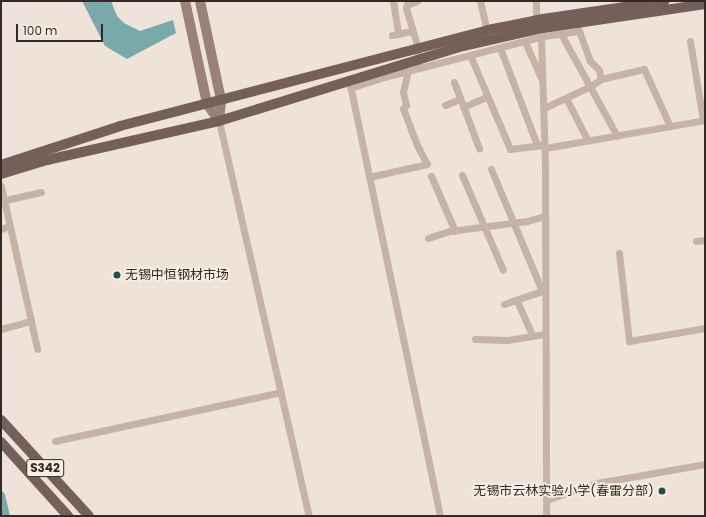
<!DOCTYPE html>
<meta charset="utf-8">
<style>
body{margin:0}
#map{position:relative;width:706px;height:517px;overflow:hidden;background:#efe3d9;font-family:Poppins,"Noto Sans SC",sans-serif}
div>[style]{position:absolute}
.water>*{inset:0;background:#79aaaa}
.minor>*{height:7px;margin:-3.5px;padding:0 3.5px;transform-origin:3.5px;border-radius:3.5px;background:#c6b3a6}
.secondary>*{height:10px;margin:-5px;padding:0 5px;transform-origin:5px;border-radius:5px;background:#9a8277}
.primary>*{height:10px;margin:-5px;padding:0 5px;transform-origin:5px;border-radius:5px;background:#746058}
.dots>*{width:11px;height:11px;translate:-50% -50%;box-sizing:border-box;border:2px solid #f7eee4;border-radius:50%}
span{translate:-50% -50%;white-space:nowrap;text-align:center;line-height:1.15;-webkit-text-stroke:3.5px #f7eee4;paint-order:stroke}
.shield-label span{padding:1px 3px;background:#f7eee4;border:1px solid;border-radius:3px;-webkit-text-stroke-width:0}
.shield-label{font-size:12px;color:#332926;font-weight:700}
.poi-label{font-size:13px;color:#332926}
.left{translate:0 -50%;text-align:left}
.right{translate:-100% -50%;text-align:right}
.frame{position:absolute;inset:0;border:2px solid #332926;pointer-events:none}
.scale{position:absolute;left:16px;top:24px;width:87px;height:18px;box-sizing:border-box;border:2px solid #332926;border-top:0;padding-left:5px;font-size:12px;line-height:14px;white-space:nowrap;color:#332926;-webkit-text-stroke:3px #f7eee4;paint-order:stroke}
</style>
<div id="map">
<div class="water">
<i style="clip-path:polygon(82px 1px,111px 1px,117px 16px,124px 23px,140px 31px,173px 20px,176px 33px,127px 59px,105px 46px)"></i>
<i style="clip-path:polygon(1px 490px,5px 494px,10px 516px,1px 516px)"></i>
</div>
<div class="minor">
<i style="left:393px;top:1px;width:33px;rotate:81deg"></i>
<i style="left:408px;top:1px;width:7px;rotate:106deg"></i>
<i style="left:406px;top:8px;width:42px;rotate:73.3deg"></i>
<i style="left:418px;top:48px;width:16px;rotate:90deg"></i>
<i style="left:480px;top:1px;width:31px;rotate:77deg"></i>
<i style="left:536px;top:1px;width:19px;rotate:90deg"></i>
<i style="left:407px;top:5px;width:11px;rotate:-22deg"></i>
<i style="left:561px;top:34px;width:116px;rotate:61.2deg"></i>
<i style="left:392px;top:35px;width:20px;rotate:-11deg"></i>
<i style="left:541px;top:37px;width:129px;rotate:88.2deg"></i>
<i style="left:545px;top:166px;width:350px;rotate:89.8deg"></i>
<i style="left:690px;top:41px;width:80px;rotate:80.7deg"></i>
<i style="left:525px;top:42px;width:39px;rotate:66deg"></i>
<i style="left:500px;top:48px;width:104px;rotate:69.1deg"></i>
<i style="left:470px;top:55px;width:102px;rotate:66.9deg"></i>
<i style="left:510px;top:149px;width:35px;rotate:-7deg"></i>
<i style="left:601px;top:79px;width:44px;rotate:-13.1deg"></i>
<i style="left:644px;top:69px;width:63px;rotate:65.5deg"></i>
<i style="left:349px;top:80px;width:445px;rotate:78.2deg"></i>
<i style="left:454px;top:82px;width:71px;rotate:69.3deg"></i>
<i style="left:350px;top:88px;width:36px;rotate:-18deg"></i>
<i style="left:384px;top:77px;width:165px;rotate:-14.4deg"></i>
<i style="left:544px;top:36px;width:35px;rotate:-8deg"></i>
<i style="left:566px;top:98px;width:48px;rotate:62.9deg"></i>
<i style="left:445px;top:105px;width:16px;rotate:-22deg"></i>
<i style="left:463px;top:107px;width:26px;rotate:-23deg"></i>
<i style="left:544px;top:108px;width:52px;rotate:-25.1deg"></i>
<i style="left:591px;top:86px;width:12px;rotate:-35deg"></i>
<i style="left:601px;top:79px;width:9px;rotate:-103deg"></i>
<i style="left:599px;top:70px;width:13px;rotate:-135deg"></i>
<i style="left:590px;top:61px;width:35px;rotate:-110deg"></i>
<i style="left:219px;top:121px;width:405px;rotate:77.2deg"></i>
<i style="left:545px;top:148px;width:162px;rotate:-9.9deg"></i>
<i style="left:491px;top:169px;width:127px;rotate:67.3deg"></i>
<i style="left:540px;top:286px;width:6px;rotate:39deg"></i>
<i style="left:462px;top:175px;width:103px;rotate:66.7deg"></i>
<i style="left:431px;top:176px;width:60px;rotate:66.4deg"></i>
<i style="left:369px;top:177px;width:59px;rotate:-12.6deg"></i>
<i style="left:427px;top:164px;width:21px;rotate:-118deg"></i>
<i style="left:417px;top:145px;width:39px;rotate:-111deg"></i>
<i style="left:403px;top:109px;width:5px;rotate:-53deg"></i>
<i style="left:406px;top:105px;width:13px;rotate:-103deg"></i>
<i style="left:403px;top:92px;width:22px;rotate:-77deg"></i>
<i style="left:1px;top:186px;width:167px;rotate:77.5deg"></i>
<i style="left:1px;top:201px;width:41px;rotate:-12.7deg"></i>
<i style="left:1px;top:229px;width:9px;rotate:-21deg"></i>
<i style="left:428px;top:238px;width:23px;rotate:-18deg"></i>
<i style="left:450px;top:231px;width:78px;rotate:-7.4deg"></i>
<i style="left:527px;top:221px;width:19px;rotate:-16deg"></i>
<i style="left:696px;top:241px;width:9px;rotate:-6deg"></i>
<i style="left:619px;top:253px;width:89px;rotate:83.5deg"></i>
<i style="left:629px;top:341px;width:77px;rotate:-9.7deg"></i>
<i style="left:517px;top:301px;width:37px;rotate:66deg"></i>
<i style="left:504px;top:304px;width:43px;rotate:-18.9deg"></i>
<i style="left:1px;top:329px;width:31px;rotate:-15deg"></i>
<i style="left:475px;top:339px;width:32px;rotate:2deg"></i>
<i style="left:507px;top:340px;width:38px;rotate:-9deg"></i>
<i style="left:55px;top:441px;width:231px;rotate:-12.2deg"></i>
<i style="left:546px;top:500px;width:54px;rotate:-18.4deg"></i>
<i style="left:597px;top:483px;width:110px;rotate:-10deg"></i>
</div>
<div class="secondary">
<i style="left:185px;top:1px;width:105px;rotate:77.9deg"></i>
<i style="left:207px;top:104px;width:21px;rotate:55deg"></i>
<i style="left:200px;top:1px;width:101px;rotate:78deg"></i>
<i style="left:221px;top:100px;width:21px;rotate:95deg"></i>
</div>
<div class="primary">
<i style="left:1px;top:165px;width:125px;rotate:-18.1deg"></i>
<i style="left:120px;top:126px;width:380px;rotate:-14.6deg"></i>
<i style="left:488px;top:30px;width:56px;rotate:-11.3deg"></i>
<i style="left:543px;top:19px;width:123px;rotate:-8.4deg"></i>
<i style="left:1px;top:174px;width:48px;rotate:-16.9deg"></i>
<i style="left:47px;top:160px;width:176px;rotate:-12.8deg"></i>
<i style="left:219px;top:121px;width:255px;rotate:-17.1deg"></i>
<i style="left:463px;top:46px;width:82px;rotate:-12.7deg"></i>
<i style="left:543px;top:28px;width:164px;rotate:-8.4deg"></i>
<i style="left:1px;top:420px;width:130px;rotate:47.5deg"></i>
<i style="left:1px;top:442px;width:100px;rotate:47.8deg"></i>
</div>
<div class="dots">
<i style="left:117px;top:275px;background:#1f5151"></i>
<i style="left:662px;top:491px;background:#1f5151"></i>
</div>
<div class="shield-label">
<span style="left:45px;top:468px">S342</span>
</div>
<div class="poi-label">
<span class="left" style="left:125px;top:275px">无锡中恒钢材市场</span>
<span class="right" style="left:654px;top:491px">无锡市云林实验小学(春雷分部)</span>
</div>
<div class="frame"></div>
<div class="scale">100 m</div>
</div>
